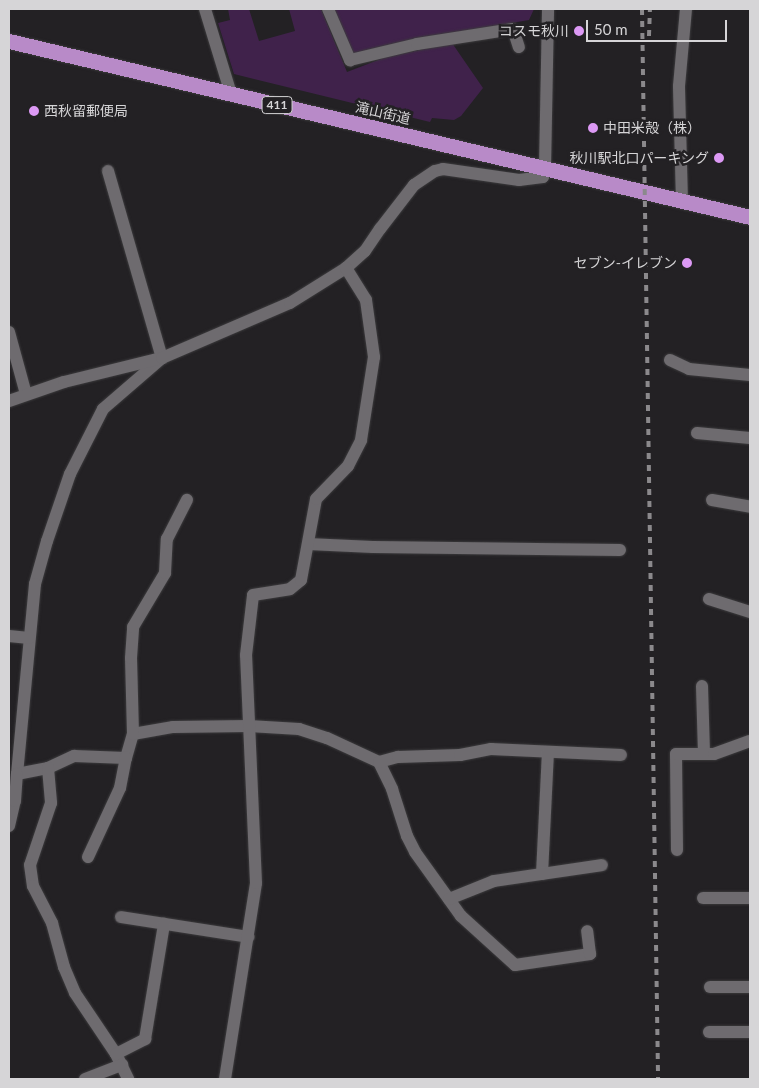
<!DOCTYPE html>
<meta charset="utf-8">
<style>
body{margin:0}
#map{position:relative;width:759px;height:1088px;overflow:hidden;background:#232124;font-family:Lato,"Noto Sans JP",sans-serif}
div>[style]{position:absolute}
.green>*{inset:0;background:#40224b}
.roads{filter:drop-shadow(0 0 1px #3c3b3d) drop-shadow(0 0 1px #3c3b3d)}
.street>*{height:12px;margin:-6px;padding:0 6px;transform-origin:6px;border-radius:6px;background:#6e6b6f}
.highway>*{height:15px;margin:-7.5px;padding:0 7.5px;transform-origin:7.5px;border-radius:7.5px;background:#b88ac8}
.rail>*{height:4px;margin-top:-2px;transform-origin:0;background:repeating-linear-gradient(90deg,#8b898c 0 6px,transparent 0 12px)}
.dots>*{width:14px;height:14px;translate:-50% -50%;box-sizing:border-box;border:2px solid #232124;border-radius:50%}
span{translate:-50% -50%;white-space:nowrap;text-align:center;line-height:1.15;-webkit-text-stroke:5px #232124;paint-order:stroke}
.shield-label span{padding:1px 4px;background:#232124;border:1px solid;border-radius:4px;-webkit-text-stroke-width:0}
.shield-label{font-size:12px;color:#d6d5d7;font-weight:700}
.poi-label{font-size:14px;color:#d6d5d7}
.right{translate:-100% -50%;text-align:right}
.left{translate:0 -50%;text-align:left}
.street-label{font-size:14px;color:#d6d5d7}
.frame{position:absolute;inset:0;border:10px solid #d6d5d7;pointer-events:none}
.scale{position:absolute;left:586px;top:20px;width:141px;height:22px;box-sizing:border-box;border:2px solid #d6d5d7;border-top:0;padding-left:6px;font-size:15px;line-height:18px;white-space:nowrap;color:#d6d5d7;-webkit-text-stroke:4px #232124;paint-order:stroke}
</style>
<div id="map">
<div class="green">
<i style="clip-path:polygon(228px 9px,249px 9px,259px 41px,295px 31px,289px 9px,321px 9px,347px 72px,386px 57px,452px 43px,483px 88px,461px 116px,454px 120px,432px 118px,430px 122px,234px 74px,218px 23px,230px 20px)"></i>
<i style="clip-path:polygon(334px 9px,534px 9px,529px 20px,427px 37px,358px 55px,351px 52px)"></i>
</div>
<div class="roads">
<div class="street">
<i style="left:205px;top:9px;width:89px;rotate:73deg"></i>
<i style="left:328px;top:9px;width:56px;rotate:66.7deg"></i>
<i style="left:350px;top:60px;width:69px;rotate:-13.4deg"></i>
<i style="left:417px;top:44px;width:97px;rotate:-8.9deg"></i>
<i style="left:513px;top:29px;width:19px;rotate:72deg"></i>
<i style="left:108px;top:171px;width:195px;rotate:73.9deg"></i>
<i style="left:682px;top:202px;width:116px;rotate:-91.5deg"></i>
<i style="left:679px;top:86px;width:77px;rotate:-84.8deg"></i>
<i style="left:9px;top:332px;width:64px;rotate:74.7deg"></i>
<i style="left:162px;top:358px;width:78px;rotate:139.2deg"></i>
<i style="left:103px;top:409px;width:73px;rotate:116.9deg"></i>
<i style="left:70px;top:474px;width:71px;rotate:108.9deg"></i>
<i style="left:47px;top:541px;width:45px;rotate:105.6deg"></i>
<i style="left:35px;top:584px;width:191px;rotate:95.4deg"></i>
<i style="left:17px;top:774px;width:32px;rotate:-11deg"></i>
<i style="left:48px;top:768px;width:29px;rotate:-25deg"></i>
<i style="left:74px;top:756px;width:52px;rotate:2.2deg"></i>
<i style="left:126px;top:758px;width:25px;rotate:-74deg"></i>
<i style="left:133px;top:734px;width:41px;rotate:-9.9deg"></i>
<i style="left:173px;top:727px;width:76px;rotate:-0.8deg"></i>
<i style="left:249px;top:726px;width:50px;rotate:3.4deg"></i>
<i style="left:299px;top:729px;width:29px;rotate:18deg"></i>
<i style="left:327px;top:738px;width:57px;rotate:24.8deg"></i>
<i style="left:379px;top:762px;width:30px;rotate:64deg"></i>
<i style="left:392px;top:789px;width:49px;rotate:72.3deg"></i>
<i style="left:407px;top:836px;width:18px;rotate:63deg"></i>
<i style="left:415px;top:852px;width:79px;rotate:54.3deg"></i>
<i style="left:461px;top:916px;width:73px;rotate:42.2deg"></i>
<i style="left:515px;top:965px;width:76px;rotate:-8.3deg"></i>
<i style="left:590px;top:954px;width:23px;rotate:-97deg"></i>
<i style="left:670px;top:360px;width:21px;rotate:25deg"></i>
<i style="left:689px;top:369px;width:61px;rotate:5.6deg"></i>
<i style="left:9px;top:401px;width:58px;rotate:-19.1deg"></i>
<i style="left:64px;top:382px;width:101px;rotate:-13.8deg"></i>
<i style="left:162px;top:358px;width:139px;rotate:-23.3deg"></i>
<i style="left:290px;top:303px;width:66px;rotate:-32deg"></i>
<i style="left:346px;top:268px;width:25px;rotate:-42deg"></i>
<i style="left:365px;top:251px;width:27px;rotate:-56deg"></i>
<i style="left:380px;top:229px;width:56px;rotate:-52.3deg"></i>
<i style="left:414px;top:185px;width:25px;rotate:-34deg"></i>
<i style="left:435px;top:171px;width:8px;rotate:-14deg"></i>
<i style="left:443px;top:169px;width:77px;rotate:8.2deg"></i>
<i style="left:519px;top:180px;width:24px;rotate:-7deg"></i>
<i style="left:543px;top:177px;width:9px;rotate:-77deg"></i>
<i style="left:545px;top:168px;width:159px;rotate:-88.9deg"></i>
<i style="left:697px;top:433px;width:53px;rotate:5.4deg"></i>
<i style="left:712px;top:500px;width:39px;rotate:10deg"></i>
<i style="left:308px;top:544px;width:65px;rotate:2.6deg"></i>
<i style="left:373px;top:547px;width:247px;rotate:0.7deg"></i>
<i style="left:709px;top:599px;width:43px;rotate:17.6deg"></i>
<i style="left:9px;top:636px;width:20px;rotate:6deg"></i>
<i style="left:702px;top:686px;width:68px;rotate:88.3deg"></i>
<i style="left:133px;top:734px;width:76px;rotate:-91.5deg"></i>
<i style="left:131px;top:658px;width:31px;rotate:-86deg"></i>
<i style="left:133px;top:627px;width:63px;rotate:-59.3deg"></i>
<i style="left:165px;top:573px;width:34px;rotate:-87deg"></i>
<i style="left:167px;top:539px;width:44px;rotate:-62.9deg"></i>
<i style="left:379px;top:762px;width:20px;rotate:-15deg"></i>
<i style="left:398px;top:757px;width:62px;rotate:-1.8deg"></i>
<i style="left:460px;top:755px;width:32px;rotate:-11deg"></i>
<i style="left:491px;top:749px;width:130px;rotate:2.6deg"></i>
<i style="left:48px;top:768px;width:35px;rotate:85deg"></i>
<i style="left:51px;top:803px;width:65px;rotate:108.7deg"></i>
<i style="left:30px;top:865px;width:21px;rotate:82deg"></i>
<i style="left:33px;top:886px;width:42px;rotate:62.8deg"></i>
<i style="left:52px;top:923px;width:46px;rotate:74.7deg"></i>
<i style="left:64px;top:967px;width:28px;rotate:67deg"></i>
<i style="left:75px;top:993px;width:73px;rotate:56.1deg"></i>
<i style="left:116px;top:1054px;width:28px;rotate:64deg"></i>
<i style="left:9px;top:826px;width:26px;rotate:-77deg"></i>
<i style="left:15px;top:801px;width:27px;rotate:-86deg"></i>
<i style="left:677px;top:850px;width:96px;rotate:-90.6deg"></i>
<i style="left:676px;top:754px;width:38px"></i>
<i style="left:714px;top:754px;width:38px;rotate:-20deg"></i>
<i style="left:88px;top:857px;width:76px;rotate:-65.1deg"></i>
<i style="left:120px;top:788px;width:31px;rotate:-79deg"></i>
<i style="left:542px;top:874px;width:122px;rotate:-87.2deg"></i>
<i style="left:703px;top:898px;width:47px"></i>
<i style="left:449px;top:899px;width:48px;rotate:-21.8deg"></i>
<i style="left:494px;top:881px;width:109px;rotate:-8.4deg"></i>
<i style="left:121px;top:917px;width:129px;rotate:8.9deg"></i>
<i style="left:710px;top:987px;width:40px"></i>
<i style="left:709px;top:1032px;width:41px"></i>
<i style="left:116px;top:1054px;width:33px;rotate:-27deg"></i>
<i style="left:145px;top:1039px;width:117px;rotate:-80.6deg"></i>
<i style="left:85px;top:1079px;width:40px;rotate:-21deg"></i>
<i style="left:225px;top:1079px;width:198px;rotate:-81deg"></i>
<i style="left:256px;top:883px;width:228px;rotate:-92.5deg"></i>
<i style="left:246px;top:655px;width:60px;rotate:-83.3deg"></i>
<i style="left:253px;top:595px;width:37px;rotate:-9deg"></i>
<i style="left:290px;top:589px;width:14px;rotate:-39deg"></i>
<i style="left:301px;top:580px;width:82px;rotate:-79.5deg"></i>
<i style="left:316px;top:499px;width:46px;rotate:-45.9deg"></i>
<i style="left:348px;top:466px;width:29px;rotate:-63deg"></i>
<i style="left:361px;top:440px;width:84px;rotate:-81.1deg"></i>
<i style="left:374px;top:357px;width:58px;rotate:-98deg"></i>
<i style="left:366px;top:300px;width:38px;rotate:-122deg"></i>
</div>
<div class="highway">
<i style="left:9px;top:41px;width:762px;rotate:13.36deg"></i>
</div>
</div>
<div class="rail">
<i style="left:642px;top:9px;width:1070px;rotate:89.14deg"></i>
<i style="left:649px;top:36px;width:27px;rotate:-88deg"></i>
</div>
<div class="dots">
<i style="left:579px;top:31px;background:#dc99f4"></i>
<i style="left:34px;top:111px;background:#dc99f4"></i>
<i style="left:593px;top:128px;background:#dc99f4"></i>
<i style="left:719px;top:158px;background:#dc99f4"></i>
<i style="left:687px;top:263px;background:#dc99f4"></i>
</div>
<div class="shield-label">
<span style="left:277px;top:105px">411</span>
</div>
<div class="poi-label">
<span class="right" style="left:569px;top:31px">コスモ秋川</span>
<span class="left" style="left:44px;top:111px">西秋留郵便局</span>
<span class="left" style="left:603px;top:128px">中田米殻（株）</span>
<span class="right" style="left:709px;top:158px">秋川駅北口パーキング</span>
<span class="right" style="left:677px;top:263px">セブン-イレブン</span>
</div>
<div class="street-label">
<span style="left:383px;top:113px;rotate:13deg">滝山街道</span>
</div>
<div class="frame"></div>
<div class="scale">50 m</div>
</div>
